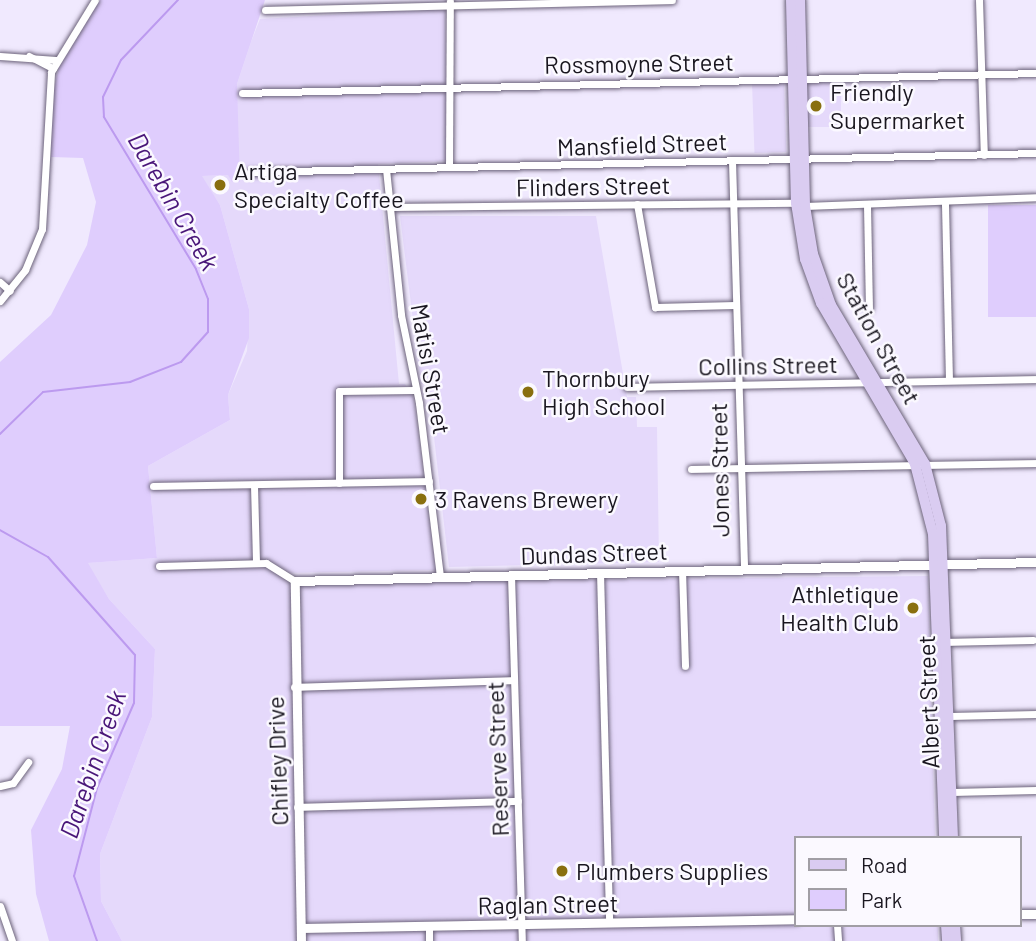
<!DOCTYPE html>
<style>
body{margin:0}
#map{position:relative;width:1036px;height:941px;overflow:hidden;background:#f0e9fe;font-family:Barlow,sans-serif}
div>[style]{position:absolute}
.built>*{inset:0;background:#e5d9fb;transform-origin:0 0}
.green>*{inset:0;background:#dfcdfd;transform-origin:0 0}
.stream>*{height:2px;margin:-1px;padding:0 1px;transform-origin:1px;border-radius:1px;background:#bc9aef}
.roads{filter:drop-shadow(0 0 2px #6c637a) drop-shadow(0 0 2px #6c637a)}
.minor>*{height:7px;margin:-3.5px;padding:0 3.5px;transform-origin:3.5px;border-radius:3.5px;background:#fff}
.tertiary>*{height:9px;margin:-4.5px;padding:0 4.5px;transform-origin:4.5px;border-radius:4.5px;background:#fff}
.primary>*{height:10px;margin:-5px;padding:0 5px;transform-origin:5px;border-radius:5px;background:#daccf1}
.dots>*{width:19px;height:19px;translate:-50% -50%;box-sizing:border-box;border:4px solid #fbf9ff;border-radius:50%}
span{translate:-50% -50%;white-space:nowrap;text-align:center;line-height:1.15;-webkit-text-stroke:5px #fbf9ff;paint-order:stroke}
.street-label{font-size:24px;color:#19161f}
.poi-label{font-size:24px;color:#19161f}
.left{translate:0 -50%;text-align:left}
.right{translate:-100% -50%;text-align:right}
.water-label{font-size:26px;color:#491679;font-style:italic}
.legend{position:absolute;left:794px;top:836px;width:228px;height:91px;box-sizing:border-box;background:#fbf9ff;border:2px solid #a19ea5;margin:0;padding:9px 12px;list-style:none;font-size:21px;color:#19161f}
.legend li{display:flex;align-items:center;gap:14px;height:35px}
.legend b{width:35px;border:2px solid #a19ea5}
</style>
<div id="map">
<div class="built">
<i style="clip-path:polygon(445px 8px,447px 161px,378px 164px,399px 384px,405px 384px,414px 399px,436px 570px,279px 573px,296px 583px,928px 576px,935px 838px,796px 838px,796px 925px,938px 925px,938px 941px,122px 941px,101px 901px,100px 854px,152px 717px,155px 649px,109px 599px,87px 563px,157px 558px,148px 466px,230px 420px,228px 395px,247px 351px,249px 309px,220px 205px,201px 176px,228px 175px,237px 84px,251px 42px,260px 19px)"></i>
<i style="left:806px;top:80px;width:35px;height:47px"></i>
<i style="left:784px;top:82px;width:70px;height:32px;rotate:88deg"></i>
<i style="clip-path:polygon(400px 216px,596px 216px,627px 397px,636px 397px,637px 427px,657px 427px,659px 562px,449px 567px,428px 385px,421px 384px)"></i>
</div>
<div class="green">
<i style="clip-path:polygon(100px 0,265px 0,237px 84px,240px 182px,232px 182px,228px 175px,202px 176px,220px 205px,249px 309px,249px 338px,228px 395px,230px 420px,148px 466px,157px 558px,88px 563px,109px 599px,155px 649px,152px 717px,100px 854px,101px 901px,122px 941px,49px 941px,36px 894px,31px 830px,62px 769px,70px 726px,0 726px,0 362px,51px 315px,87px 245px,96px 202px,83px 158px,51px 157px,50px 108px,60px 61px)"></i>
<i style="left:1036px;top:205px;width:112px;height:48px;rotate:90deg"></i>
</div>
<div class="stream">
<i style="left:0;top:434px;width:60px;rotate:-44.3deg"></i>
<i style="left:43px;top:392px;width:88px;rotate:-6.6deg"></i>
<i style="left:130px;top:382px;width:55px;rotate:-21.4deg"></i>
<i style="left:181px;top:362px;width:40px;rotate:-48deg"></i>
<i style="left:208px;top:332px;width:33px;rotate:-90deg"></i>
<i style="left:208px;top:299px;width:32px;rotate:-112deg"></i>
<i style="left:196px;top:269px;width:178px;rotate:-121.2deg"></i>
<i style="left:104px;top:117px;width:20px;rotate:-93deg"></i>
<i style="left:103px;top:97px;width:41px;rotate:-64.1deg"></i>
<i style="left:121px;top:60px;width:83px;rotate:-46.5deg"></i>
<i style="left:0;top:530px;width:55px;rotate:29.4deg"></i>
<i style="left:48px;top:557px;width:131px;rotate:48.4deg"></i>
<i style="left:135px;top:655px;width:48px;rotate:91.2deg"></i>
<i style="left:134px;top:703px;width:93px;rotate:113.5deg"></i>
<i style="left:97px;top:788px;width:91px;rotate:104.6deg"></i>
<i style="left:74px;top:876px;width:69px;rotate:70.5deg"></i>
</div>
<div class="roads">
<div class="minor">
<i style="left:979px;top:0;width:155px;rotate:88.2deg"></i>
<i style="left:265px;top:10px;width:407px;rotate:-1.4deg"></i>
<i style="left:0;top:56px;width:56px;rotate:4.1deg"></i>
<i style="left:29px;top:56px;width:27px;rotate:27deg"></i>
<i style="left:242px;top:93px;width:794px;rotate:-1.44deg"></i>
<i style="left:732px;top:161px;width:407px;rotate:88.3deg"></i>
<i style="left:449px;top:167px;width:166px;rotate:-89.7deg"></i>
<i style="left:386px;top:169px;width:147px;rotate:84.1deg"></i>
<i style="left:401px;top:315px;width:90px;rotate:78.4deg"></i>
<i style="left:419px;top:403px;width:174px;rotate:83.1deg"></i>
<i style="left:250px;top:172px;width:786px;rotate:-1.38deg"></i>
<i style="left:637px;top:204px;width:105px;rotate:80.1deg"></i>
<i style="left:655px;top:307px;width:80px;rotate:-1.4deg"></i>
<i style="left:945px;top:204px;width:176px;rotate:88.7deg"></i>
<i style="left:867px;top:205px;width:103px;rotate:88.9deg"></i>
<i style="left:805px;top:206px;width:231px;rotate:-2.2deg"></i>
<i style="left:389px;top:207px;width:407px;rotate:-0.6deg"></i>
<i style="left:0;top:282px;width:13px;rotate:42deg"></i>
<i style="left:0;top:301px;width:40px;rotate:-51deg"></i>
<i style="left:25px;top:270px;width:44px;rotate:-67.5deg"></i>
<i style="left:42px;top:229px;width:157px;rotate:-86.7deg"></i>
<i style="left:51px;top:72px;width:84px;rotate:-58.6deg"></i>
<i style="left:627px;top:387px;width:409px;rotate:-1.1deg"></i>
<i style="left:691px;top:469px;width:345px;rotate:-1deg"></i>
<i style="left:339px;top:483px;width:92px;rotate:-90deg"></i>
<i style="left:339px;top:391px;width:75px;rotate:-0.8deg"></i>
<i style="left:254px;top:485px;width:78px;rotate:88.5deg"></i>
<i style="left:153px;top:486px;width:276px;rotate:-1deg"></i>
<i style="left:159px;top:566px;width:107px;rotate:-1.6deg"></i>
<i style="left:266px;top:563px;width:34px;rotate:32deg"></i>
<i style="left:682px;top:570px;width:96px;rotate:88.2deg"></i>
<i style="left:600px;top:572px;width:350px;rotate:88.5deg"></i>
<i style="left:511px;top:575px;width:366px;rotate:88.3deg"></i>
<i style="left:942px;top:642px;width:91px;rotate:-1.3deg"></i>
<i style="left:294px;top:687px;width:220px;rotate:-1.8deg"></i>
<i style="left:950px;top:716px;width:86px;rotate:-1.3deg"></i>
<i style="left:0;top:786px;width:13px;rotate:-13deg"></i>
<i style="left:13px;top:783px;width:26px;rotate:-54deg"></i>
<i style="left:952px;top:792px;width:84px;rotate:-1.4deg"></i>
<i style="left:297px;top:807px;width:221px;rotate:-1.6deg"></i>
<i style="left:0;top:906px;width:37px;rotate:71deg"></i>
<i style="left:837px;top:925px;width:16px;rotate:86deg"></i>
<i style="left:429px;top:926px;width:15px;rotate:90deg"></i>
</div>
<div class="tertiary">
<i style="left:1020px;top:914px;width:16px"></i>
<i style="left:301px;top:928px;width:495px;rotate:-1deg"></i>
<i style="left:301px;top:941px;width:360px;rotate:-91deg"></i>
<i style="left:295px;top:581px;width:741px;rotate:-1.47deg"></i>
</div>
<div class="primary">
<i style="left:791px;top:0;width:203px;rotate:88.6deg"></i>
<i style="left:796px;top:203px;width:57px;rotate:80.9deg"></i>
<i style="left:805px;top:259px;width:47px;rotate:70deg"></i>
<i style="left:821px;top:303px;width:186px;rotate:59.7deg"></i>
<i style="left:915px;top:464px;width:72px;rotate:75.6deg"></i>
<i style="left:933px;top:534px;width:304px;rotate:87.9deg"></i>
<i style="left:800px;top:0;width:206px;rotate:88.6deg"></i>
<i style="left:805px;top:206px;width:49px;rotate:80.5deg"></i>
<i style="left:813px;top:254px;width:54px;rotate:70.6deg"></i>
<i style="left:831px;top:305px;width:185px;rotate:59.4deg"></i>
<i style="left:925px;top:464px;width:64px;rotate:75.5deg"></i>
<i style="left:941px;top:526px;width:312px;rotate:87.8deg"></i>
<i style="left:946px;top:925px;width:16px;rotate:86deg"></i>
<i style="left:955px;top:925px;width:16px;rotate:86deg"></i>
</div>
</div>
<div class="dots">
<i style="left:816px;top:106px;background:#896f0f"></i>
<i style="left:220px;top:185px;background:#896f0f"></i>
<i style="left:528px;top:392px;background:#896f0f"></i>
<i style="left:421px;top:499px;background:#896f0f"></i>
<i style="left:913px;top:608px;background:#896f0f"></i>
<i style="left:562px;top:871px;background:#896f0f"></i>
</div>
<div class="street-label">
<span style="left:639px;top:63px;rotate:-1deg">Rossmoyne Street</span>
<span style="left:642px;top:144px;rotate:-2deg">Mansfield Street</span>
<span style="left:593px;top:186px;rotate:-1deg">Flinders Street</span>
<span style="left:879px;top:338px;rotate:61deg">Station Street</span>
<span style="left:768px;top:365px;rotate:-1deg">Collins Street</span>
<span style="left:431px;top:369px;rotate:80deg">Matisi Street</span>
<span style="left:719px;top:470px;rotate:-91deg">Jones Street</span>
<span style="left:594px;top:553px;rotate:-2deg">Dundas Street</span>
<span style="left:928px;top:702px;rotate:-92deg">Albert Street</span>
<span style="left:497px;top:759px;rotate:-92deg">Reserve Street</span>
<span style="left:277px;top:761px;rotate:-92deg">Chifley Drive</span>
<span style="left:548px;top:904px;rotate:-1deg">Raglan Street</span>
</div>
<div class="poi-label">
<span class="left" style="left:830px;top:106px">Friendly<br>Supermarket</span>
<span class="left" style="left:234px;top:185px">Artiga<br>Specialty Coffee</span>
<span class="left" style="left:542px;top:392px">Thornbury<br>High School</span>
<span class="left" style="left:435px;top:499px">3 Ravens Brewery</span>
<span class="right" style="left:899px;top:608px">Athletique<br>Health Club</span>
<span class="left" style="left:576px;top:871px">Plumbers Supplies</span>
</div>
<div class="water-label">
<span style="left:174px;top:201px;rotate:60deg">Darebin Creek</span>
<span style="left:92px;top:764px;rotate:-71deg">Darebin Creek</span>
</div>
<ul class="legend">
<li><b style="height:9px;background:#daccf1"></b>Road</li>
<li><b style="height:19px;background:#dfcdfd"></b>Park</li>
</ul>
</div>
